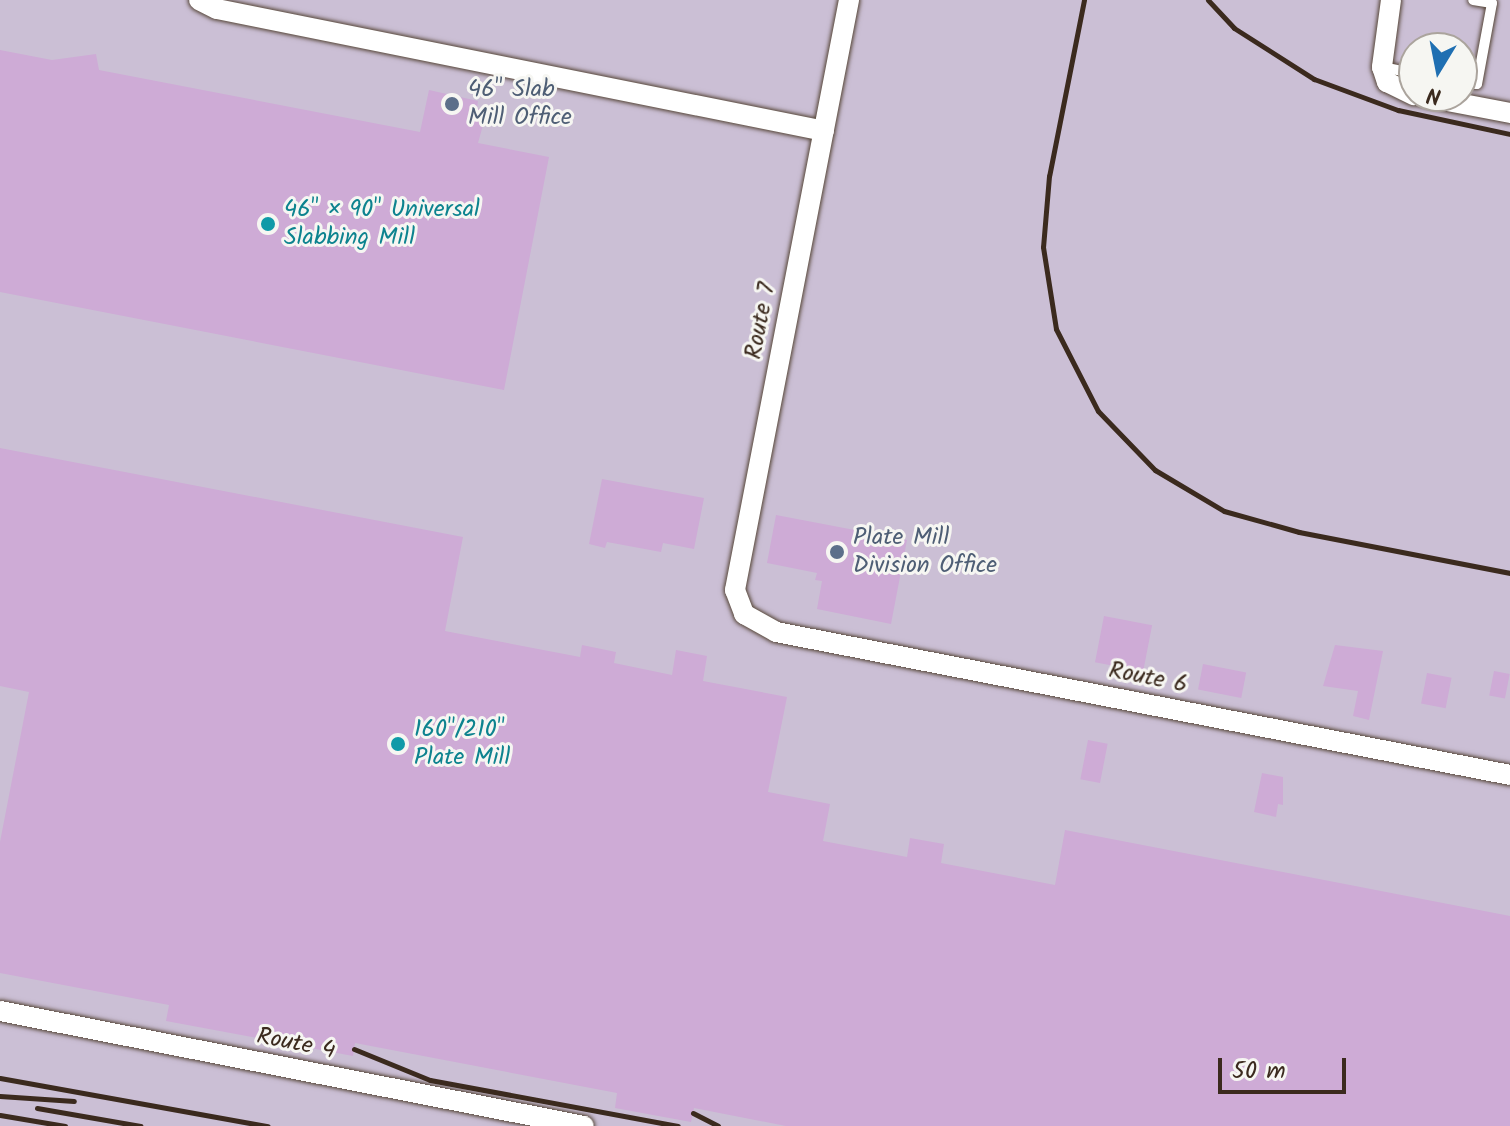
<!DOCTYPE html>
<meta charset="utf-8">
<style>
body{margin:0}
#map{position:relative;width:1510px;height:1126px;overflow:hidden;background:#ede6cc;font-family:Kalam,sans-serif}
div>[style]{position:absolute}
.industrial>*{inset:0;background:#cbbfd5}
.building>*{inset:0;background:#ceabd6;transform-origin:0 0}
.roads{filter:drop-shadow(0 0 2px #564638) drop-shadow(0 0 2px #564638)}
.service>*{height:10px;margin:-5px;padding:0 5px;transform-origin:5px;border-radius:5px;background:#fff}
.minor>*{height:20px;margin:-10px;padding:0 10px;transform-origin:10px;border-radius:10px;background:#fff}
.rail>*{height:5px;margin:-2.5px;padding:0 2.5px;transform-origin:2.5px;border-radius:2.5px;background:#3b2a1e}
.dots>*{width:22px;height:22px;translate:-50% -50%;box-sizing:border-box;border:4px solid #f6f6f2;border-radius:50%}
span{translate:-50% -50%;white-space:nowrap;text-align:center;line-height:1.15;-webkit-text-stroke:6px #f6f6f2;paint-order:stroke}
.service-label{font-size:24px;color:#4e5e75}
.left{translate:0 -50%;text-align:left}
.culture-label{font-size:24px;color:#0d838f}
.street-label{font-size:24px;color:#3b2a1e}
.north{position:absolute;left:1398px;top:32px;width:80px;height:80px;box-sizing:border-box;background:#f6f6f2;border:2px solid #aba49d;border-radius:50%;rotate:190deg;font-size:22px;font-weight:700;line-height:32px;text-align:center;color:#3b2a1e}
.north::after{content:'';display:block;margin:auto;width:28px;height:36px;background:#1f6fb2;clip-path:polygon(50% 0,100% 100%,50% 72%,0 100%)}
.scale{position:absolute;left:1218px;top:1058px;width:128px;height:36px;box-sizing:border-box;border:4px solid #3b2a1e;border-top:0;padding-left:10px;font-size:24px;line-height:28px;white-space:nowrap;color:#3b2a1e;-webkit-text-stroke:6px #f6f6f2;paint-order:stroke}
</style>
<div id="map">
<div class="industrial">
<i style="clip-path:polygon(evenodd,0 0,1510px 0,1510px 1126px,0 1126px,0 0,1414px 48px,1462px 48px,1462px 96px,1414px 96px,1414px 48px)"></i>
</div>
<div class="building">
<i style="clip-path:polygon(0 50px,52px 60px,96px 54px,99px 70px,420px 132px,429px 90px,478px 101px,477px 108px,487px 111px,478px 143px,549px 157px,504px 390px,0 292px)"></i>
<i style="clip-path:polygon(0 448px,463px 537px,445px 631px,580px 657px,582px 645px,616px 652px,614px 663px,672px 675px,676px 650px,707px 656px,703px 681px,787px 697px,768px 792px,830px 804px,823px 841px,907px 857px,910px 838px,944px 844px,941px 863px,1055px 885px,1065px 830px,1510px 916px,1510px 1126px,786px 1126px,694px 1108px,691px 1122px,615px 1108px,617px 1093px,355px 1043px,353px 1056px,166px 1021px,169px 1005px,0 973px,0 842px,29px 692px,0 686px)"></i>
<i style="clip-path:polygon(602px 479px,704px 498px,694px 549px,663px 543px,661px 552px,607px 542px,605px 548px,589px 544px)"></i>
<i style="clip-path:polygon(776px 515px,907px 540px,891px 624px,817px 609px,822px 581px,815px 580px,817px 573px,767px 563px)"></i>
<i style="left:1104px;top:616px;width:49px;height:47px;rotate:11deg"></i>
<i style="clip-path:polygon(1335px 645px,1383px 651px,1369px 720px,1353px 716px,1358px 691px,1323px 686px)"></i>
<i style="left:1203px;top:664px;width:44px;height:26px;rotate:11deg"></i>
<i style="left:1494px;top:671px;width:16px;height:25px;rotate:11deg"></i>
<i style="left:1427px;top:673px;width:25px;height:31px;rotate:11deg"></i>
<i style="left:1088px;top:740px;width:20px;height:40px;rotate:11deg"></i>
<i style="clip-path:polygon(1262px 773px,1283px 777px,1283px 805px,1278px 804px,1276px 817px,1254px 812px)"></i>
</div>
<div class="roads">
<div class="service">
<i style="left:1382px;top:67px;width:33px;rotate:11deg"></i>
<i style="left:1462px;top:82px;width:15px;rotate:8deg"></i>
<i style="left:1477px;top:84px;width:82px;rotate:-79.5deg"></i>
<i style="left:1492px;top:3px;width:19px;rotate:-171deg"></i>
</div>
<div class="minor">
<i style="left:199px;top:0;width:20px;rotate:27deg"></i>
<i style="left:217px;top:9px;width:619px;rotate:11.36deg"></i>
<i style="left:849px;top:0;width:601px;rotate:100.94deg"></i>
<i style="left:735px;top:590px;width:26px;rotate:69deg"></i>
<i style="left:744px;top:614px;width:37px;rotate:29deg"></i>
<i style="left:776px;top:632px;width:748px;rotate:11.02deg"></i>
<i style="left:1391px;top:0;width:68px;rotate:97.7deg"></i>
<i style="left:1382px;top:67px;width:16px;rotate:72deg"></i>
<i style="left:1387px;top:82px;width:30px;rotate:26deg"></i>
<i style="left:1421px;top:96px;width:91px;rotate:10.8deg"></i>
<i style="left:0;top:1011px;width:595px;rotate:11.14deg"></i>
</div>
</div>
<div class="rail">
<i style="left:1084px;top:0;width:179px;rotate:101.2deg"></i>
<i style="left:1049px;top:176px;width:71px;rotate:94.8deg"></i>
<i style="left:1043px;top:247px;width:83px;rotate:81deg"></i>
<i style="left:1056px;top:329px;width:92px;rotate:62.9deg"></i>
<i style="left:1098px;top:411px;width:82px;rotate:46deg"></i>
<i style="left:1155px;top:470px;width:80px;rotate:30.7deg"></i>
<i style="left:1224px;top:511px;width:78px;rotate:15.6deg"></i>
<i style="left:1299px;top:532px;width:215px;rotate:11deg"></i>
<i style="left:1208px;top:0;width:38px;rotate:47deg"></i>
<i style="left:1234px;top:28px;width:95px;rotate:32.5deg"></i>
<i style="left:1314px;top:79px;width:90px;rotate:20.3deg"></i>
<i style="left:1398px;top:110px;width:115px;rotate:12.1deg"></i>
<i style="left:354px;top:1049px;width:82px;rotate:22.2deg"></i>
<i style="left:430px;top:1080px;width:252px;rotate:10.5deg"></i>
<i style="left:0;top:1078px;width:272px;rotate:10.2deg"></i>
<i style="left:0;top:1096px;width:74px;rotate:3.9deg"></i>
<i style="left:37px;top:1108px;width:105px;rotate:9.9deg"></i>
<i style="left:693px;top:1113px;width:28px;rotate:27deg"></i>
<i style="left:0;top:1115px;width:66px;rotate:9.6deg"></i>
</div>
<div class="dots">
<i style="left:452px;top:104px;background:#5c6f8a"></i>
<i style="left:268px;top:224px;background:#0f9aa8"></i>
<i style="left:837px;top:552px;background:#5c6f8a"></i>
<i style="left:398px;top:744px;background:#0f9aa8"></i>
</div>
<div class="service-label">
<span class="left" style="left:468px;top:104px">46" Slab<br>Mill Office</span>
<span class="left" style="left:853px;top:552px">Plate Mill<br>Division Office</span>
</div>
<div class="culture-label">
<span class="left" style="left:284px;top:224px">46" × 90" Universal<br>Slabbing Mill</span>
<span class="left" style="left:414px;top:744px">160"/210"<br>Plate Mill</span>
</div>
<div class="street-label">
<span style="left:761px;top:321px;rotate:-79deg">Route 7</span>
<span style="left:1148px;top:678px;rotate:11deg">Route 6</span>
<span style="left:296px;top:1044px;rotate:11deg">Route 4</span>
</div>
<div class="north">N</div>
<div class="scale">50 m</div>
</div>
